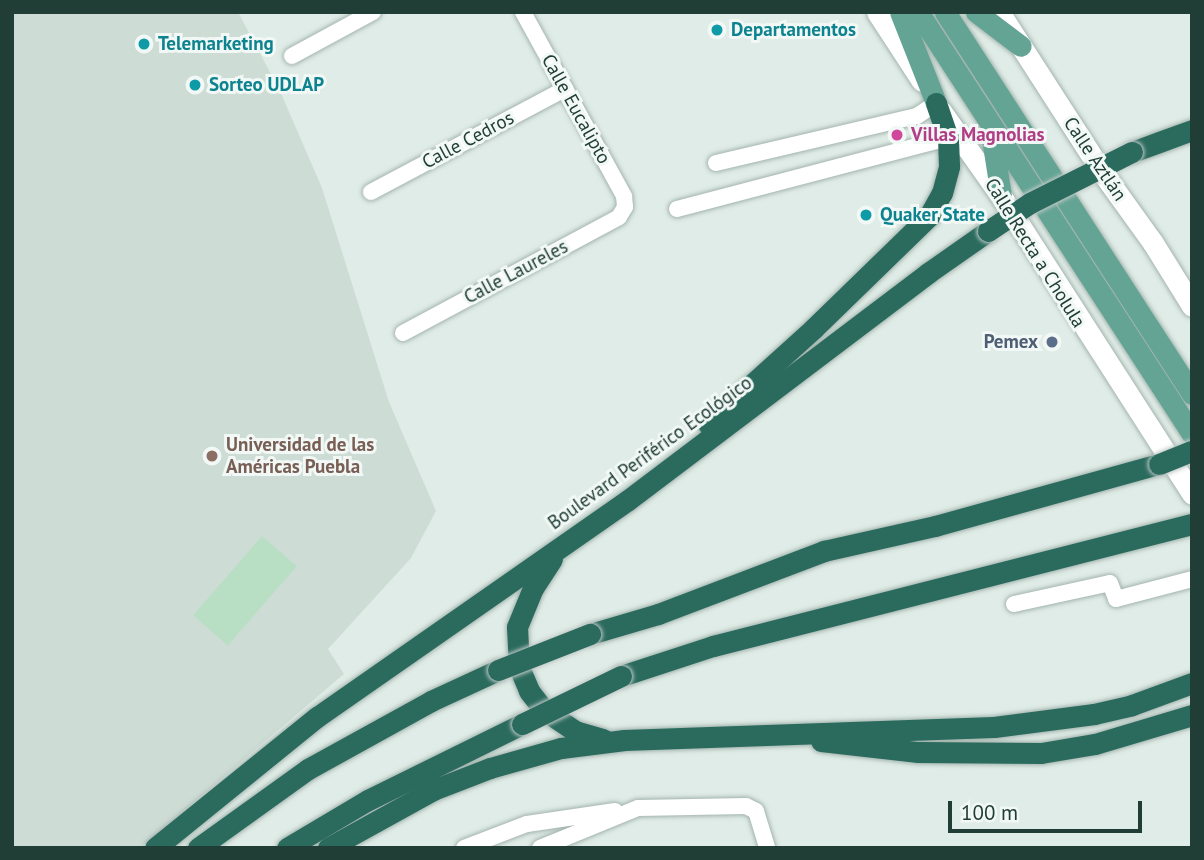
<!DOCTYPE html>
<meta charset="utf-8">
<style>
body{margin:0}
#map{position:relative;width:1204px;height:860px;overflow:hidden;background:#e0ece7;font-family:"PT Sans",sans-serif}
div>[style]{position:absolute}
.built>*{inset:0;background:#cedcd6}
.green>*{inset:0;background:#b8dec3;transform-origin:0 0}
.roads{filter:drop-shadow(0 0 2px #a3b4ae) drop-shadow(0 0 2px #a3b4ae)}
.street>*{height:16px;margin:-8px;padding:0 8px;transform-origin:8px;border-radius:8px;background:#fff}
.secondary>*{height:21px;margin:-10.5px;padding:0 10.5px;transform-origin:10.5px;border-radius:10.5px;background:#fff}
.primary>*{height:21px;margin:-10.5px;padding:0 10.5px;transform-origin:10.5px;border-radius:10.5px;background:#63a494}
.highway>*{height:21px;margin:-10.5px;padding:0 10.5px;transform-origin:10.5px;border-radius:10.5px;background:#2a6b5e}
.bridges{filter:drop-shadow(0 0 2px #c1c9c7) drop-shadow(0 0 2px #c1c9c7)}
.highway-bridge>*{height:21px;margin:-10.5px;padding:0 10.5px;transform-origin:10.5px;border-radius:10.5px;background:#2a6b5e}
.dots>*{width:19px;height:19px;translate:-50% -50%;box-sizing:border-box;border:4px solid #f1f8f5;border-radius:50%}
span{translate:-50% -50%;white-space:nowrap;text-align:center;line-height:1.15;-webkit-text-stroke:6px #f1f8f5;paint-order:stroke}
.culture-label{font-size:19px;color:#0d838f;font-weight:700}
.left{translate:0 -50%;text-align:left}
.street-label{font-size:19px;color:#203d36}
.hotel-label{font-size:19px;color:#b23c85;font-weight:700}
.service-label{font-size:19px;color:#4e5e75;font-weight:700}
.right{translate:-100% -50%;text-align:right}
.education-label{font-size:19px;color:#785e54;font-weight:700}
.frame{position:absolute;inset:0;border:14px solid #203d36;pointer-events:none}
.scale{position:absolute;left:948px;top:801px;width:194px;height:32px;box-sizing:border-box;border:4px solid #203d36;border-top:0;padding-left:9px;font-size:21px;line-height:24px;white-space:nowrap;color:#203d36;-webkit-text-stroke:5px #f1f8f5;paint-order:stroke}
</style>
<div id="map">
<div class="built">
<i style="clip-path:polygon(12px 12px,238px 12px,280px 91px,322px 188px,389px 402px,436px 511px,411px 558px,328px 649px,344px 674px,140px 848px,12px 848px)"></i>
</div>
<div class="green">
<i style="left:262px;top:536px;width:46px;height:105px;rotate:41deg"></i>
</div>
<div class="roads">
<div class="street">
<i style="left:292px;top:56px;width:92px;rotate:-28.5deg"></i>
<i style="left:716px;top:163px;width:206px;rotate:-13.2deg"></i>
<i style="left:917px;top:116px;width:23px;rotate:-34deg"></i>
<i style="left:371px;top:192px;width:220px;rotate:-28deg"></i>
<i style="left:677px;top:209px;width:280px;rotate:-14.7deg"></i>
<i style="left:403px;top:333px;width:245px;rotate:-28.2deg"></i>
<i style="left:619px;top:217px;width:12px;rotate:-59deg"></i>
<i style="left:625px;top:207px;width:11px;rotate:-95deg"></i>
<i style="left:624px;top:196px;width:210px;rotate:-118.8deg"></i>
<i style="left:1014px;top:604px;width:98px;rotate:-12.3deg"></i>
<i style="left:1110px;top:583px;width:17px;rotate:69deg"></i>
<i style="left:1116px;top:599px;width:79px;rotate:-14.7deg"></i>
<i style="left:464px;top:848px;width:67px;rotate:-20.9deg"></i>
<i style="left:527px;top:824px;width:89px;rotate:-8.4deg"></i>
<i style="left:540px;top:848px;width:106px;rotate:-22.2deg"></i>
<i style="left:638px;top:808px;width:108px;rotate:-1.1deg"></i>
<i style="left:746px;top:806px;width:11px;rotate:27deg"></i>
<i style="left:756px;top:811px;width:39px;rotate:73deg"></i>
</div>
<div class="secondary">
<i style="left:877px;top:12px;width:82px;rotate:56.9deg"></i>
<i style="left:999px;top:12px;width:190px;rotate:57.2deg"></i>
<i style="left:1102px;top:172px;width:87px;rotate:54.3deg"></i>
<i style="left:1153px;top:243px;width:74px;rotate:58.2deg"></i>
<i style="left:941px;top:111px;width:104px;rotate:54.8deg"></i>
<i style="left:1001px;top:196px;width:354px;rotate:57.3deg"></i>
</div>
<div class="primary">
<i style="left:900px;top:12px;width:98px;rotate:68.4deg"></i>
<i style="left:918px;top:12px;width:503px;rotate:57deg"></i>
<i style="left:945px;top:12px;width:455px;rotate:57.1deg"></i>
<i style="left:976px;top:12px;width:56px;rotate:37.1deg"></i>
<i style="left:991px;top:132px;width:65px;rotate:81.1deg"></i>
</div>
<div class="highway">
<i style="left:1132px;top:152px;width:64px;rotate:-20.1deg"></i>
<i style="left:708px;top:424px;width:142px;rotate:-42.1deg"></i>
<i style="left:813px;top:329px;width:162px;rotate:-44.2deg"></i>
<i style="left:929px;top:216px;width:26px;rotate:-61deg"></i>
<i style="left:942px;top:193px;width:28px;rotate:-75deg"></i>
<i style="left:949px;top:166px;width:28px;rotate:-92deg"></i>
<i style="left:948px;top:138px;width:37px;rotate:-109deg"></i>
<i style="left:552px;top:559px;width:35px;rotate:123deg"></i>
<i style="left:533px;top:588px;width:42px;rotate:112.3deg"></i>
<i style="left:517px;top:627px;width:40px;rotate:87.1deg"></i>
<i style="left:519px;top:667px;width:26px;rotate:67deg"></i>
<i style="left:529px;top:691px;width:24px;rotate:52deg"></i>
<i style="left:544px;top:710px;width:37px;rotate:34deg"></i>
<i style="left:575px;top:731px;width:29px;rotate:16deg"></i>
<i style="left:590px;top:634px;width:71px;rotate:-16.4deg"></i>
<i style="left:658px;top:614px;width:178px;rotate:-20.8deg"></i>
<i style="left:824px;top:551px;width:114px;rotate:-12.7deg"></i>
<i style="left:935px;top:526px;width:232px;rotate:-15.5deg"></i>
<i style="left:621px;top:676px;width:97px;rotate:-18.1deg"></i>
<i style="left:713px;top:646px;width:494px;rotate:-14.3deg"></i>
<i style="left:821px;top:741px;width:98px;rotate:6.5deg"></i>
<i style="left:918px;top:752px;width:123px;rotate:0.5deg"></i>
<i style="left:1041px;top:753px;width:55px;rotate:-9.5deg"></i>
<i style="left:1095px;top:744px;width:101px;rotate:-16.6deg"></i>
<i style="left:155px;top:848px;width:208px;rotate:-39deg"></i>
<i style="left:317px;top:717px;width:379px;rotate:-34.9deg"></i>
<i style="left:628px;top:500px;width:376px;rotate:-37.1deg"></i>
<i style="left:928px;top:273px;width:73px;rotate:-35deg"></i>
<i style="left:198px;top:848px;width:135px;rotate:-35.7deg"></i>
<i style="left:308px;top:769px;width:141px;rotate:-28.9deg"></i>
<i style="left:431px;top:701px;width:74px;rotate:-24.8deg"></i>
<i style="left:287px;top:848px;width:94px;rotate:-30.7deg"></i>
<i style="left:368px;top:800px;width:172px;rotate:-26.3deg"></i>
<i style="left:328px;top:848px;width:120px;rotate:-28.9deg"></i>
<i style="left:433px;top:790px;width:61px;rotate:-21.1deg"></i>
<i style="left:490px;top:768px;width:74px;rotate:-15.7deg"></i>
<i style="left:561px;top:748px;width:64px;rotate:-7.2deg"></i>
<i style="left:624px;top:740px;width:370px;rotate:-2deg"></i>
<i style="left:994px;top:727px;width:101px;rotate:-7.4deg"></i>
<i style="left:1094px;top:714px;width:39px;rotate:-13deg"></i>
<i style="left:1132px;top:705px;width:64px;rotate:-20.1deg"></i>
</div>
</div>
<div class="bridges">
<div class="highway-bridge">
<i style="left:988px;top:231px;width:50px;rotate:-33.7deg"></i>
<i style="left:1030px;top:203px;width:114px;rotate:-26.6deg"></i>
<i style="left:1159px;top:464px;width:35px;rotate:-22deg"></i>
<i style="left:498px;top:670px;width:99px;rotate:-21.4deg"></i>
<i style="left:522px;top:724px;width:110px;rotate:-25.9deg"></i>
</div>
</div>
<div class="dots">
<i style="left:717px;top:30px;background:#0f9aa8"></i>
<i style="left:144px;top:44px;background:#0f9aa8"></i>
<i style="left:195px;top:85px;background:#0f9aa8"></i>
<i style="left:897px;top:135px;background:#d1479c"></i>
<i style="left:866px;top:215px;background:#0f9aa8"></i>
<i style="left:1052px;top:342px;background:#5c6f8a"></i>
<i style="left:212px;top:456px;background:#8d6e63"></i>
</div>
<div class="culture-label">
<span class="left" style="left:731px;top:30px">Departamentos</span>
<span class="left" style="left:158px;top:44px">Telemarketing</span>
<span class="left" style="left:209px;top:85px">Sorteo UDLAP</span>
<span class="left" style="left:880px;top:215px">Quaker State</span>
</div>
<div class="street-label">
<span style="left:576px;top:109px;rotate:61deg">Calle Eucalipto</span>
<span style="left:468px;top:140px;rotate:-28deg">Calle Cedros</span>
<span style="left:1095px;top:159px;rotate:56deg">Calle Aztlán</span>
<span style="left:1035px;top:253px;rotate:58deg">Calle Recta a Cholula</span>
<span style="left:516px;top:272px;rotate:-28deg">Calle Laureles</span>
<span style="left:650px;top:453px;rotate:-36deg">Boulevard Periférico Ecológico</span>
</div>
<div class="hotel-label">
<span class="left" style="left:911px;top:135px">Villas Magnolias</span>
</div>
<div class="service-label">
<span class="right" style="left:1038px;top:342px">Pemex</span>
</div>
<div class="education-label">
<span class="left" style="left:226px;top:456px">Universidad de las<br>Américas Puebla</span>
</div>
<div class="frame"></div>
<div class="scale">100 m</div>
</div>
